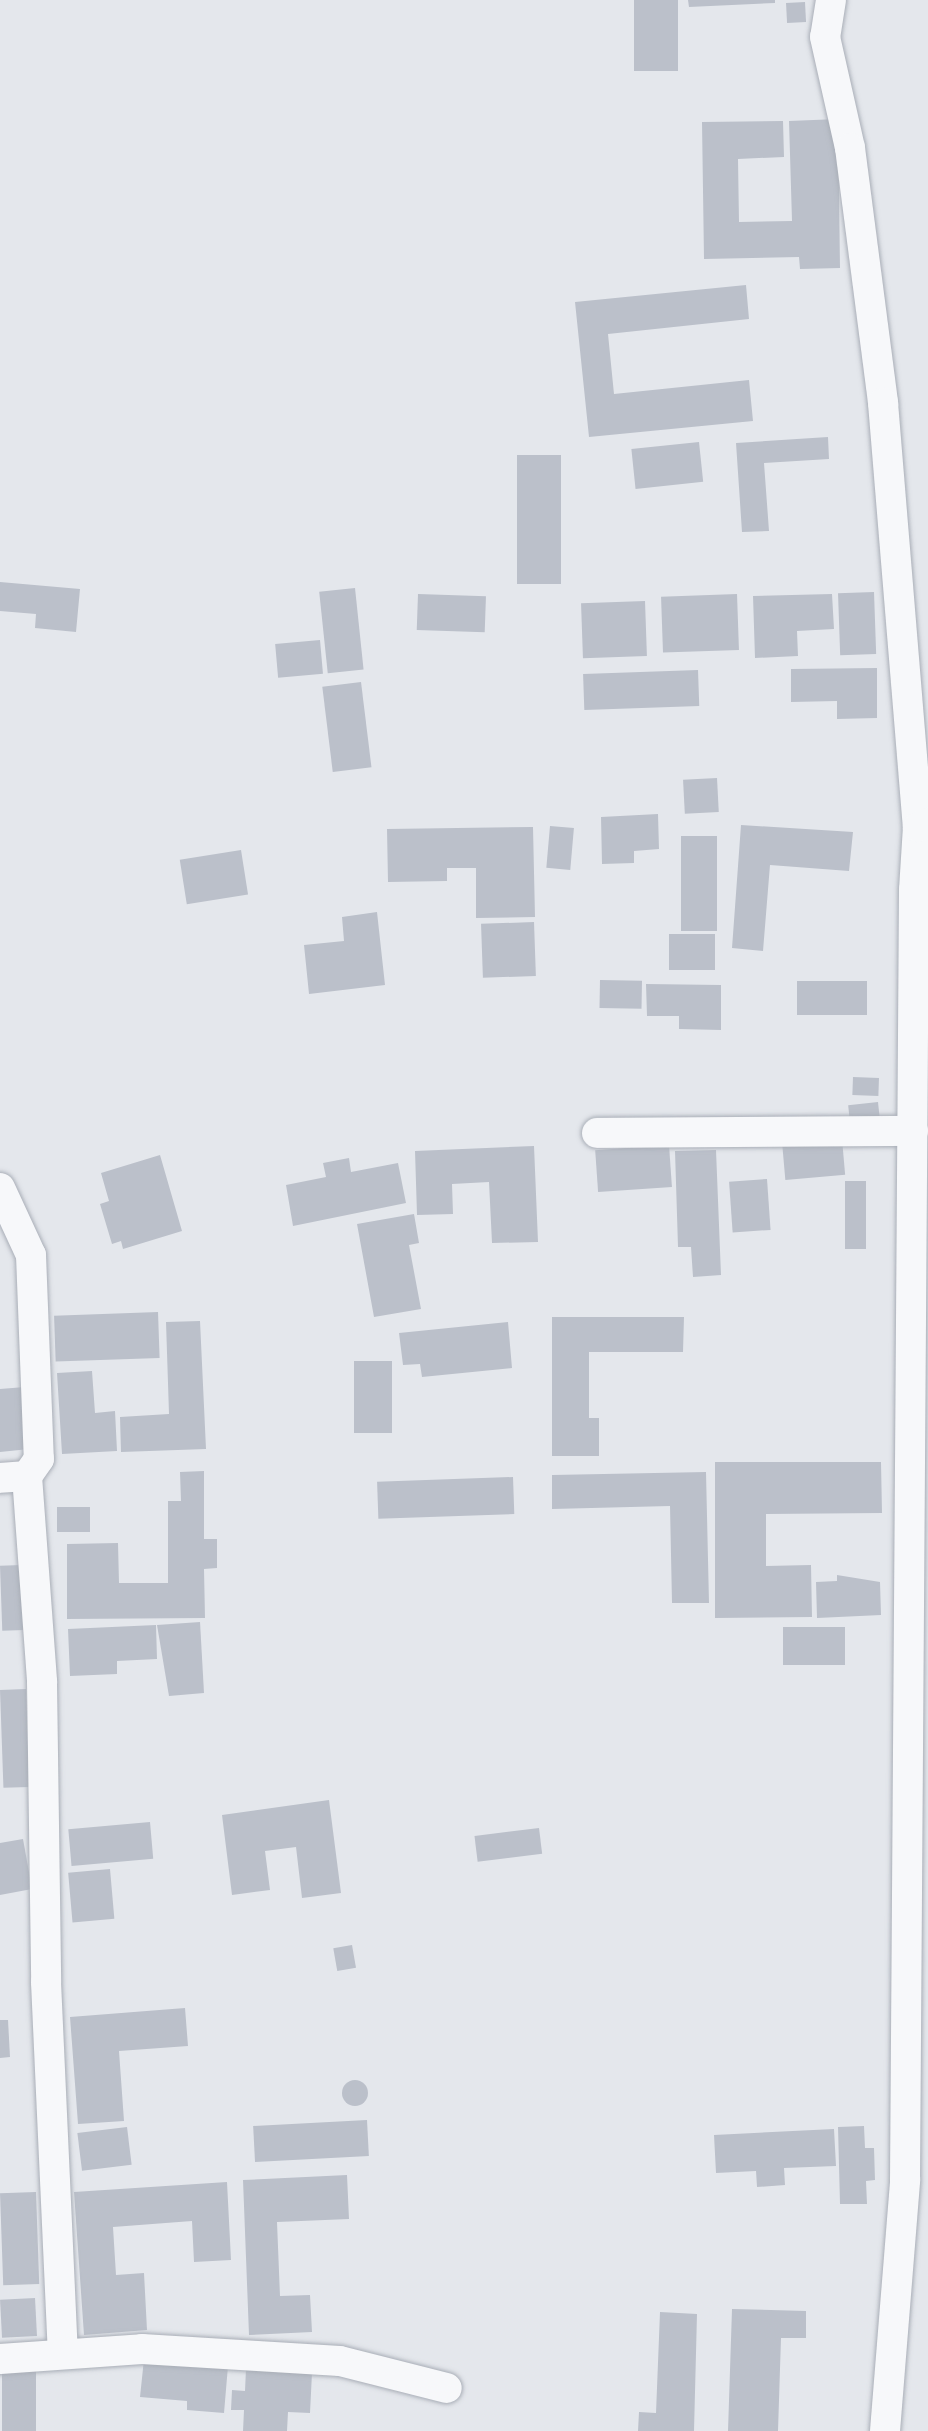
<!DOCTYPE html>
<style>
body{margin:0}
#map{position:relative;width:928px;height:2431px;overflow:hidden;background:#e4e7ec;font-family:Rubik,sans-serif}
div>[style]{position:absolute}
.building>*{inset:0;background:#bbc0ca;transform-origin:0 0}
.round{border-radius:50%}
.roads{filter:drop-shadow(0 0 2px #a9aeb7) drop-shadow(0 0 2px #a9aeb7)}
.minor>*{height:30px;margin:-15px;padding:0 15px;transform-origin:15px;border-radius:15px;background:#f7f8fa}
span{translate:-50% -50%;white-space:nowrap;text-align:center;line-height:1.15;-webkit-text-stroke:8px #f4f6f9;paint-order:stroke}
</style>
<div id="map">
<div class="building">
<i style="left:634px;top:0;width:44px;height:71px"></i>
<i style="clip-path:polygon(688px 0,775px 0,775px 3px,689px 7px)"></i>
<i style="left:805px;top:2px;width:20px;height:19px;rotate:87deg"></i>
<i style="clip-path:polygon(838px 119px,840px 268px,800px 269px,799px 257px,704px 259px,702px 122px,783px 121px,784px 157px,738px 159px,739px 222px,792px 221px,789px 121px)"></i>
<i style="clip-path:polygon(746px 285px,749px 319px,608px 334px,614px 394px,749px 380px,753px 421px,589px 437px,575px 302px)"></i>
<i style="clip-path:polygon(828px 437px,829px 459px,764px 463px,769px 531px,742px 532px,736px 443px)"></i>
<i style="left:699px;top:442px;width:40px;height:68px;rotate:84deg"></i>
<i style="left:517px;top:455px;width:44px;height:129px"></i>
<i style="clip-path:polygon(0 582px,80px 589px,76px 632px,35px 628px,36px 614px,0 611px)"></i>
<i style="left:355px;top:588px;width:82px;height:36px;rotate:84deg"></i>
<i style="left:874px;top:592px;width:62px;height:36px;rotate:88deg"></i>
<i style="left:418px;top:594px;width:68px;height:36px;rotate:2deg"></i>
<i style="left:737px;top:594px;width:56px;height:76px;rotate:88deg"></i>
<i style="clip-path:polygon(832px 594px,834px 629px,797px 631px,798px 656px,755px 658px,753px 596px)"></i>
<i style="left:645px;top:601px;width:55px;height:64px;rotate:88deg"></i>
<i style="left:320px;top:640px;width:34px;height:45px;rotate:85deg"></i>
<i style="clip-path:polygon(877px 668px,877px 718px,837px 719px,837px 701px,791px 702px,791px 669px)"></i>
<i style="left:698px;top:670px;width:36px;height:115px;rotate:88deg"></i>
<i style="left:361px;top:682px;width:86px;height:39px;rotate:83deg"></i>
<i style="left:717px;top:778px;width:34px;height:34px;rotate:87deg"></i>
<i style="clip-path:polygon(658px 814px,659px 849px,634px 851px,634px 863px,602px 864px,601px 817px)"></i>
<i style="clip-path:polygon(741px 825px,853px 832px,849px 871px,770px 865px,763px 951px,732px 948px)"></i>
<i style="left:550px;top:826px;width:24px;height:42px;rotate:5deg"></i>
<i style="clip-path:polygon(533px 827px,535px 917px,476px 918px,476px 868px,447px 868px,447px 881px,388px 882px,387px 829px)"></i>
<i style="left:681px;top:836px;width:36px;height:95px"></i>
<i style="left:241px;top:850px;width:45px;height:62px;rotate:81deg"></i>
<i style="clip-path:polygon(377px 912px,385px 985px,309px 994px,304px 945px,344px 941px,342px 917px)"></i>
<i style="left:534px;top:922px;width:54px;height:53px;rotate:88deg"></i>
<i style="left:669px;top:934px;width:46px;height:36px"></i>
<i style="left:600px;top:980px;width:42px;height:28px;rotate:1deg"></i>
<i style="left:867px;top:981px;width:34px;height:70px;rotate:90deg"></i>
<i style="clip-path:polygon(646px 984px,721px 985px,721px 1030px,679px 1029px,679px 1016px,647px 1016px)"></i>
<i style="left:853px;top:1077px;width:26px;height:18px;rotate:2deg"></i>
<i style="left:878px;top:1102px;width:18px;height:30px;rotate:84deg"></i>
<i style="left:842px;top:1139px;width:36px;height:60px;rotate:85deg"></i>
<i style="left:669px;top:1145px;width:42px;height:74px;rotate:86deg"></i>
<i style="clip-path:polygon(534px 1146px,538px 1242px,492px 1243px,489px 1182px,452px 1184px,453px 1214px,417px 1215px,415px 1151px)"></i>
<i style="clip-path:polygon(716px 1150px,721px 1275px,693px 1277px,691px 1247px,678px 1247px,675px 1151px)"></i>
<i style="clip-path:polygon(160px 1155px,182px 1231px,123px 1249px,121px 1241px,112px 1244px,100px 1204px,109px 1201px,101px 1173px)"></i>
<i style="clip-path:polygon(349px 1158px,351px 1172px,398px 1163px,406px 1203px,293px 1226px,286px 1185px,326px 1177px,323px 1163px)"></i>
<i style="left:767px;top:1179px;width:51px;height:38px;rotate:86deg"></i>
<i style="left:845px;top:1181px;width:21px;height:68px"></i>
<i style="clip-path:polygon(414px 1214px,419px 1243px,409px 1245px,421px 1309px,374px 1317px,357px 1224px)"></i>
<i style="left:158px;top:1312px;width:46px;height:104px;rotate:88deg"></i>
<i style="clip-path:polygon(552px 1317px,684px 1317px,683px 1352px,589px 1352px,589px 1418px,599px 1418px,599px 1456px,552px 1456px)"></i>
<i style="clip-path:polygon(200px 1321px,206px 1449px,121px 1452px,120px 1417px,169px 1414px,166px 1322px)"></i>
<i style="clip-path:polygon(508px 1322px,512px 1368px,422px 1377px,420px 1364px,403px 1365px,399px 1333px)"></i>
<i style="left:392px;top:1361px;width:72px;height:38px;rotate:90deg"></i>
<i style="clip-path:polygon(92px 1371px,95px 1413px,115px 1411px,117px 1451px,62px 1454px,57px 1373px)"></i>
<i style="clip-path:polygon(25px 1387px,29px 1449px,0 1452px,0 1389px)"></i>
<i style="clip-path:polygon(715px 1462px,881px 1462px,882px 1513px,766px 1514px,766px 1566px,811px 1565px,812px 1617px,715px 1618px)"></i>
<i style="clip-path:polygon(204px 1471px,204px 1539px,217px 1539px,217px 1568px,204px 1569px,205px 1618px,67px 1619px,67px 1544px,118px 1543px,119px 1583px,168px 1583px,168px 1501px,181px 1501px,180px 1472px)"></i>
<i style="clip-path:polygon(706px 1472px,709px 1603px,672px 1603px,670px 1506px,552px 1509px,552px 1475px)"></i>
<i style="left:513px;top:1477px;width:37px;height:136px;rotate:88deg"></i>
<i style="left:57px;top:1507px;width:33px;height:25px"></i>
<i style="left:22px;top:1565px;width:65px;height:22px;rotate:88deg"></i>
<i style="clip-path:polygon(837px 1575px,880px 1582px,881px 1615px,817px 1618px,816px 1582px,837px 1581px)"></i>
<i style="clip-path:polygon(200px 1622px,204px 1693px,169px 1696px,157px 1625px)"></i>
<i style="clip-path:polygon(156px 1625px,157px 1659px,117px 1661px,117px 1674px,70px 1676px,68px 1629px)"></i>
<i style="left:845px;top:1627px;width:38px;height:62px;rotate:90deg"></i>
<i style="left:26px;top:1689px;width:98px;height:26px;rotate:88deg"></i>
<i style="clip-path:polygon(329px 1800px,341px 1893px,302px 1898px,296px 1847px,265px 1851px,270px 1890px,232px 1895px,222px 1815px)"></i>
<i style="left:150px;top:1822px;width:37px;height:82px;rotate:85deg"></i>
<i style="left:539px;top:1828px;width:26px;height:65px;rotate:83deg"></i>
<i style="clip-path:polygon(23px 1839px,32px 1889px,0 1895px,0 1843px)"></i>
<i style="left:110px;top:1869px;width:50px;height:42px;rotate:85deg"></i>
<i style="left:352px;top:1945px;width:23px;height:19px;rotate:80deg"></i>
<i style="clip-path:polygon(185px 2008px,188px 2046px,119px 2051px,124px 2121px,78px 2124px,70px 2017px)"></i>
<i style="clip-path:polygon(0 2020px,8px 2020px,10px 2057px,0 2058px)"></i>
<i class="round" style="left:342px;top:2080px;width:26px;height:26px"></i>
<i style="left:367px;top:2120px;width:36px;height:114px;rotate:87deg"></i>
<i style="clip-path:polygon(864px 2126px,865px 2148px,874px 2148px,875px 2180px,866px 2181px,867px 2204px,840px 2204px,838px 2127px)"></i>
<i style="left:127px;top:2127px;width:38px;height:50px;rotate:83deg"></i>
<i style="clip-path:polygon(834px 2129px,836px 2166px,784px 2168px,785px 2185px,757px 2187px,756px 2171px,716px 2173px,714px 2135px)"></i>
<i style="clip-path:polygon(347px 2175px,349px 2219px,277px 2222px,280px 2296px,310px 2295px,312px 2332px,249px 2335px,243px 2180px)"></i>
<i style="clip-path:polygon(227px 2182px,231px 2260px,194px 2262px,192px 2221px,113px 2227px,116px 2275px,144px 2273px,147px 2330px,84px 2335px,74px 2192px)"></i>
<i style="left:36px;top:2192px;width:92px;height:36px;rotate:88deg"></i>
<i style="left:35px;top:2298px;width:38px;height:35px;rotate:87deg"></i>
<i style="clip-path:polygon(732px 2309px,806px 2311px,806px 2338px,781px 2338px,778px 2431px,728px 2431px)"></i>
<i style="clip-path:polygon(660px 2312px,697px 2314px,694px 2431px,638px 2431px,639px 2412px,656px 2413px)"></i>
<i style="clip-path:polygon(144px 2359px,228px 2366px,224px 2413px,187px 2410px,187px 2401px,140px 2397px)"></i>
<i style="left:2px;top:2365px;width:34px;height:66px"></i>
<i style="clip-path:polygon(246px 2369px,312px 2373px,310px 2413px,288px 2412px,287px 2431px,243px 2431px,244px 2410px,231px 2410px,232px 2390px,245px 2391px)"></i>
</div>
<div class="roads">
<div class="minor">
<i style="left:831px;top:0;width:37px;rotate:99deg"></i>
<i style="left:825px;top:37px;width:114px;rotate:77.3deg"></i>
<i style="left:850px;top:148px;width:257px;rotate:82.6deg"></i>
<i style="left:883px;top:403px;width:425px;rotate:85.3deg"></i>
<i style="left:597px;top:1133px;width:316px;rotate:-0.4deg"></i>
<i style="left:0;top:1188px;width:74px;rotate:65.2deg"></i>
<i style="left:31px;top:1255px;width:204px;rotate:87.8deg"></i>
<i style="left:39px;top:1459px;width:21px;rotate:125deg"></i>
<i style="left:27px;top:1476px;width:27px;rotate:176deg"></i>
<i style="left:27px;top:1476px;width:207px;rotate:85.8deg"></i>
<i style="left:42px;top:1682px;width:300px;rotate:89.2deg"></i>
<i style="left:46px;top:1982px;width:372px;rotate:87.4deg"></i>
<i style="left:0;top:2359px;width:142px;rotate:-4deg"></i>
<i style="left:142px;top:2349px;width:198px;rotate:3.5deg"></i>
<i style="left:340px;top:2361px;width:110px;rotate:14.2deg"></i>
<i style="left:885px;top:2431px;width:252px;rotate:-85.4deg"></i>
<i style="left:905px;top:2180px;width:1290px;rotate:-89.6deg"></i>
<i style="left:914px;top:890px;width:63px;rotate:-86.4deg"></i>
<i style="left:918px;top:827px;width:11px;rotate:-22deg"></i>
</div>
</div>
</div>
